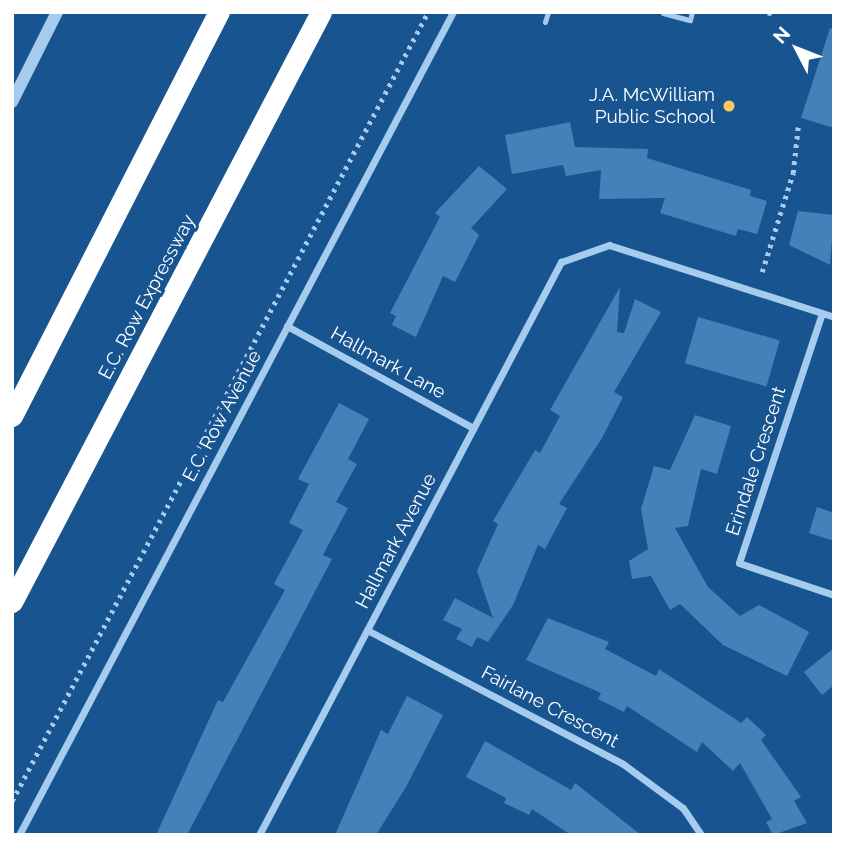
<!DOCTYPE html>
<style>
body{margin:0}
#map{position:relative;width:846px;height:847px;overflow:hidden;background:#185590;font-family:Raleway,sans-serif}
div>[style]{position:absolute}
.building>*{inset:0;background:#4481b9;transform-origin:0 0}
.path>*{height:4.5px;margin-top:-2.25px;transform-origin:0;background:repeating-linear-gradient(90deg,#a5ccef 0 3.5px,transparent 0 8.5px)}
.service>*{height:5px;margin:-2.5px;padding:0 2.5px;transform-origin:2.5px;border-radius:2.5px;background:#a5ccef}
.minor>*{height:7px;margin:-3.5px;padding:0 3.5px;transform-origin:3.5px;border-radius:3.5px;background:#a5ccef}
.tertiary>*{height:12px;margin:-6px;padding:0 6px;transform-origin:6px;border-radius:6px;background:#a5ccef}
.motorway>*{height:21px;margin:-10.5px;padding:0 10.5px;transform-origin:10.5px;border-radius:10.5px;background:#fff}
.dots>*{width:19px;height:19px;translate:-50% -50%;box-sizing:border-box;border:4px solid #185590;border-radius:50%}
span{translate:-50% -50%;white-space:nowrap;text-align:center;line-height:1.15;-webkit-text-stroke:6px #185590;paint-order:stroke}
.poi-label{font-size:19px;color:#fff}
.right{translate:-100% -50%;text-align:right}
.street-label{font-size:19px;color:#fff}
.frame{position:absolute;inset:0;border:14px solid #fff;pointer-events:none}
.north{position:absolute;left:762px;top:14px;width:70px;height:70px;-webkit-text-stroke:5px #185590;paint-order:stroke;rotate:312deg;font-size:19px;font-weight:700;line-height:28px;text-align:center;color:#fff}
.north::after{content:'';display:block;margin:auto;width:24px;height:32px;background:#fff;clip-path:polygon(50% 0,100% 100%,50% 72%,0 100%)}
</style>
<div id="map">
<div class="building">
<i style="clip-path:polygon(830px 28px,834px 29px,834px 128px,801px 118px)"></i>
<i style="clip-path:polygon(570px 122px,575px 147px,648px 149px,647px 158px,751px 190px,750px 196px,767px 201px,757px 234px,738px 229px,736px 236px,660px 213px,665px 198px,599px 199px,601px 170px,566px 176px,563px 165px,512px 174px,505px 135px)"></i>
<i style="clip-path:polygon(479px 166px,507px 189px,471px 228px,479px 235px,455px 282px,443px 276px,416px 337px,392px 325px,396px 316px,390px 313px,440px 217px,435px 213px)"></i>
<i style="clip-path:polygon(798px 211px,834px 215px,830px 265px,789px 245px)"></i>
<i style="clip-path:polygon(620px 287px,617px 332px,624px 333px,635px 299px,661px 312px,614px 392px,623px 397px,602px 438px,559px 504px,567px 508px,545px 549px,538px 545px,513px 605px,488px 642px,477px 637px,472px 647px,456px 639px,462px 629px,443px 620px,455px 598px,493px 618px,477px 571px,498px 524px,493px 521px,535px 450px,540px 453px,560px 416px,550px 410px)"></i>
<i style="left:698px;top:317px;width:85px;height:48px;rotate:16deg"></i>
<i style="clip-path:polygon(339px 403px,369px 419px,348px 459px,357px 464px,336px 502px,348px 508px,323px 555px,332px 559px,187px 835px,156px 835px,218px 700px,223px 702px,285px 590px,274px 584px,303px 530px,289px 523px,309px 484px,298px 479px)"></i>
<i style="clip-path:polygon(695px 415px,731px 426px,717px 474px,701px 469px,688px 526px,675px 528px,708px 587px,740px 616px,759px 605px,809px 632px,787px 676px,723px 645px,680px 604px,670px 610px,651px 576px,632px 579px,629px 561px,648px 549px,641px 509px,654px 466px,670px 470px)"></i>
<i style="clip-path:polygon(817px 507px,834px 513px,834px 541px,809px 533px)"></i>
<i style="clip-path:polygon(548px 618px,609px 642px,605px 649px,656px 676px,659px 669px,741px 723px,747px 717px,766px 735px,761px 740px,801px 797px,794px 801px,807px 823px,773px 835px,766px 822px,772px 819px,740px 763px,733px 771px,702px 742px,697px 752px,627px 706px,624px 712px,598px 699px,601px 693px,526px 660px)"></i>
<i style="clip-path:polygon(834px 648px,834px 685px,822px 695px,804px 672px)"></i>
<i style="clip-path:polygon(407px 696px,443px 715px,406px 787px,376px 835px,335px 835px,381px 730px,388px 734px)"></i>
<i style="clip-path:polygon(485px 741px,571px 790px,575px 783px,641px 835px,571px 835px,532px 809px,529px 815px,504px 803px,506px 798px,466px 777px)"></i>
</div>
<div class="path">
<i style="left:762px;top:272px;width:104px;rotate:-72.6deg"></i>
<i style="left:793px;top:173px;width:46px;rotate:-83.8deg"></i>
<i style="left:12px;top:801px;width:892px;rotate:-62.2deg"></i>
</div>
<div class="service">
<i style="left:663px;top:13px;width:28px;rotate:15deg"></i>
<i style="left:690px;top:20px;width:8px;rotate:-76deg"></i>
<i style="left:769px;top:13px;width:1px;rotate:-90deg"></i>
<i style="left:545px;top:22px;width:10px;rotate:-73deg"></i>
</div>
<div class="minor">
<i style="left:822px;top:313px;width:263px;rotate:108.4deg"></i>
<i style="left:739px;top:563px;width:100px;rotate:18.6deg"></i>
<i style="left:287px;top:326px;width:212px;rotate:28.7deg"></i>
<i style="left:367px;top:630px;width:289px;rotate:27.6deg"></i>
<i style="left:623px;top:764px;width:74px;rotate:36.3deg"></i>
<i style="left:683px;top:808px;width:32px;rotate:56deg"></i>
<i style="left:19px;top:835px;width:930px;rotate:-62.2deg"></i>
<i style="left:259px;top:835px;width:648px;rotate:-62.21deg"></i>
<i style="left:561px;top:262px;width:51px;rotate:-19.5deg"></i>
<i style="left:609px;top:245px;width:236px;rotate:17.7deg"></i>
</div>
<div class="tertiary">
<i style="left:12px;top:102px;width:101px;rotate:-63.4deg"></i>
</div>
<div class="motorway">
<i style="left:12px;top:416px;width:454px;rotate:-62.9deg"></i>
<i style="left:12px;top:602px;width:666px;rotate:-62.36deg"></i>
</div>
<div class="dots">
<i style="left:729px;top:106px;background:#ffc664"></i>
</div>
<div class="poi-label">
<span class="right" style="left:715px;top:106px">J.A. McWilliam<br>Public School</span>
</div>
<div class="street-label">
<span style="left:147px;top:297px;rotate:-62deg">E.C. Row Expressway</span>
<span style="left:388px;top:363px;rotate:29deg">Hallmark Lane</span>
<span style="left:222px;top:416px;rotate:-62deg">E.C. Row Avenue</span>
<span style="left:756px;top:461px;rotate:-72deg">Erindale Crescent</span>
<span style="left:396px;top:541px;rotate:-62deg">Hallmark Avenue</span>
<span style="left:550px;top:707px;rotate:28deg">Fairlane Crescent</span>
</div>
<div class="frame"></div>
<div class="north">N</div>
</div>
